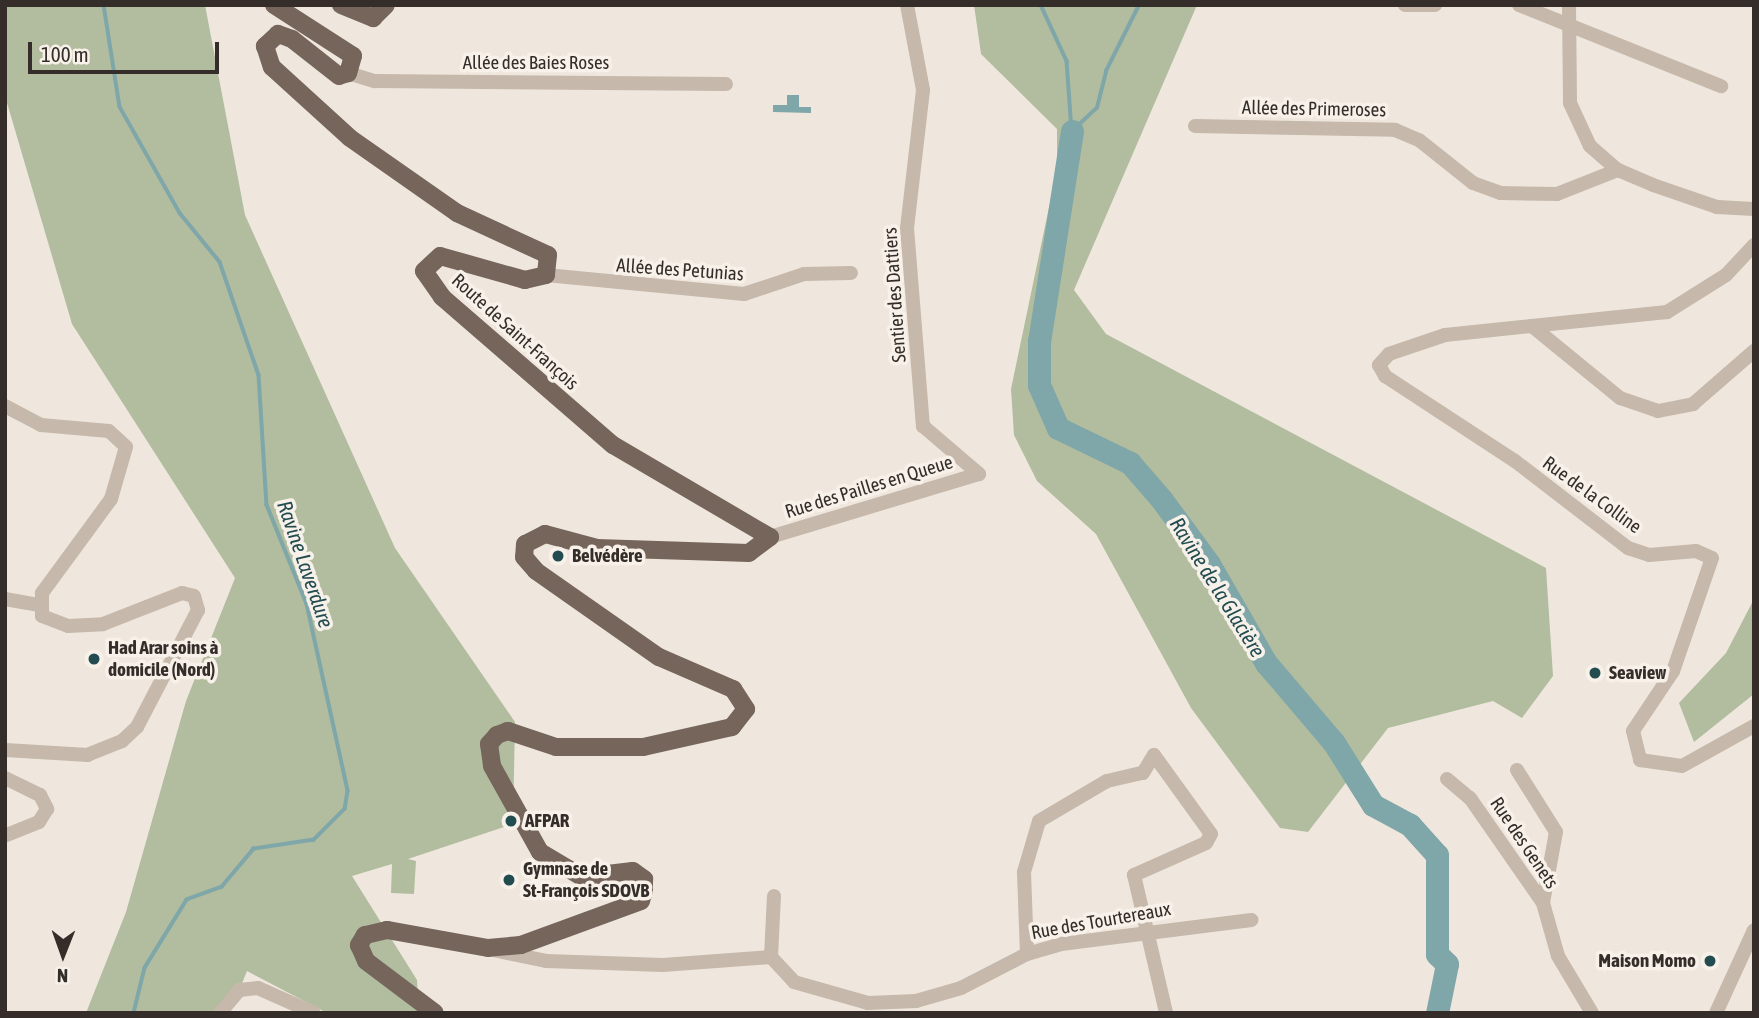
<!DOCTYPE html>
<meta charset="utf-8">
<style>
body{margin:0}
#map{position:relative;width:1759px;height:1018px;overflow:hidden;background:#efe7dd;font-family:"Asap Condensed",sans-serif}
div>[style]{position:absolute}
.green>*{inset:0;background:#b1bd9e}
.water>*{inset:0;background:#7fa6a9}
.stream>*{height:3.5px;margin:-1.75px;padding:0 1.75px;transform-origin:1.75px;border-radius:1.75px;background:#7fa6a9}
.river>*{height:23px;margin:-11.5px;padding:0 11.5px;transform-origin:11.5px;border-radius:11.5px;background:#7fa6a9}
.minor>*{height:14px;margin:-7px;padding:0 7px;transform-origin:7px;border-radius:7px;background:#c6b8aa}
.major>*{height:18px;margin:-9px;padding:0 9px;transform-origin:9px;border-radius:9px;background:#75655b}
.dots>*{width:19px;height:19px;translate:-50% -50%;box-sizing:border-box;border:4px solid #f7f1e9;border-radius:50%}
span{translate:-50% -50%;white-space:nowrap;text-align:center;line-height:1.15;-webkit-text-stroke:7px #f7f1e9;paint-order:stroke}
.street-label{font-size:19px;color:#342d29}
.poi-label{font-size:19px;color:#342d29;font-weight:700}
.left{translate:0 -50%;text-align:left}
.right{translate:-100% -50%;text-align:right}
.water-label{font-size:21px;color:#234c51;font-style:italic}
.frame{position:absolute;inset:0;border:7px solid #342d29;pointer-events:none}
.north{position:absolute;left:28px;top:920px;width:70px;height:70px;-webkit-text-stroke:5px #f7f1e9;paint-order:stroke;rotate:181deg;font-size:19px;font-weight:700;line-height:28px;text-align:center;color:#342d29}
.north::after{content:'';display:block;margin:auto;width:24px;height:32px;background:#342d29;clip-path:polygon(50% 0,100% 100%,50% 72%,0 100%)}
.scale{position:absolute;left:28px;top:42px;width:191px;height:32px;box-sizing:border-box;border:4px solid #342d29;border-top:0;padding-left:9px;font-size:21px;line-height:24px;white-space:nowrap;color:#342d29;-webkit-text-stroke:5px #f7f1e9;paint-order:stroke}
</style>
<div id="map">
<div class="green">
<i style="clip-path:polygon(5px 5px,205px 5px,245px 215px,395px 548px,515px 722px,513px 824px,408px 859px,416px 861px,414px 894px,391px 893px,392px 864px,352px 876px,417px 980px,419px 1013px,327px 1013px,247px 971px,230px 1013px,86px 1013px,126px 912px,186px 701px,235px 578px,72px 324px,5px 96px)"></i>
<i style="clip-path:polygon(974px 5px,1197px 5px,1074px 290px,1106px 334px,1546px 568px,1553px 676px,1522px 718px,1493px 701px,1388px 728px,1308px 832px,1280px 828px,1191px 708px,1096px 534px,1037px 481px,1014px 435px,1011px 389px,1057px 169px,1057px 129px,981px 54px)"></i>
<i style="clip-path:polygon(1754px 599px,1754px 694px,1694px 742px,1679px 703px,1726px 653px)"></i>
</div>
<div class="water">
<i style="clip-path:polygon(787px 95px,799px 95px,799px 107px,811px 107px,811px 113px,773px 112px,773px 105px,787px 105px)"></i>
</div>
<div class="stream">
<i style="left:104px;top:5px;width:103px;rotate:81.1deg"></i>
<i style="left:120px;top:107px;width:122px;rotate:60.5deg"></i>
<i style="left:180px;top:213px;width:63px;rotate:50.8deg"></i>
<i style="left:220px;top:262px;width:120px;rotate:71deg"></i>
<i style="left:259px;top:375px;width:130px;rotate:86.5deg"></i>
<i style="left:267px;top:505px;width:107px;rotate:68deg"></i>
<i style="left:307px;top:604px;width:191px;rotate:77.6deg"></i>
<i style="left:348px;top:791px;width:18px;rotate:99deg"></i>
<i style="left:345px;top:809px;width:44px;rotate:135deg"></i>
<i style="left:314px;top:840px;width:61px;rotate:171.5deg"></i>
<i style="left:254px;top:849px;width:50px;rotate:130.1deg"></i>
<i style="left:222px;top:887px;width:37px;rotate:160deg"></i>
<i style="left:187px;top:900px;width:80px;rotate:121.7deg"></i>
<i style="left:145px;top:968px;width:46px;rotate:103.7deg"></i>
<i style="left:1041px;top:5px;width:62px;rotate:65.1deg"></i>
<i style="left:1067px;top:61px;width:70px;rotate:85.9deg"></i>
<i style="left:1072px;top:131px;width:34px;rotate:-43deg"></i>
<i style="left:1097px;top:108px;width:38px;rotate:-76deg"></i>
<i style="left:1106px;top:71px;width:74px;rotate:-63.4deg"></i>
</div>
<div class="river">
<i style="left:1072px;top:131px;width:213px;rotate:98.9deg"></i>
<i style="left:1039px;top:341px;width:44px;rotate:90deg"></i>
<i style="left:1039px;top:385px;width:47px;rotate:66.2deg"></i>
<i style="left:1058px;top:428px;width:80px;rotate:25.9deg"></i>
<i style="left:1130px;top:463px;width:49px;rotate:49.1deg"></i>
<i style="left:1162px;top:500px;width:79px;rotate:53.7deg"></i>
<i style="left:1209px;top:564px;width:114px;rotate:60.1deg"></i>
<i style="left:1266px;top:663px;width:105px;rotate:49.6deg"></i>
<i style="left:1334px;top:743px;width:73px;rotate:57.8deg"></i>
<i style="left:1373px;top:805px;width:42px;rotate:28.4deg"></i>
<i style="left:1410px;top:825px;width:40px;rotate:48deg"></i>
<i style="left:1437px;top:855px;width:99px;rotate:90deg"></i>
<i style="left:1437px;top:954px;width:14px;rotate:45deg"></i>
<i style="left:1447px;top:964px;width:50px;rotate:101.5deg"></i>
</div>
<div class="minor">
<i style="left:907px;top:5px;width:86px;rotate:79.3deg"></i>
<i style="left:923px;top:90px;width:139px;rotate:96.6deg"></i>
<i style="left:907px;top:228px;width:199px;rotate:85.4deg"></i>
<i style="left:923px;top:426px;width:74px;rotate:40.6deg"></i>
<i style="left:1405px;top:5px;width:30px"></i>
<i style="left:1519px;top:5px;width:218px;rotate:21.9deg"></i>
<i style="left:1569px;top:5px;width:98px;rotate:89.4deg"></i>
<i style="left:1570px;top:103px;width:47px;rotate:65.1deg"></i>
<i style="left:1590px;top:146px;width:37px;rotate:41deg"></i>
<i style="left:1618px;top:170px;width:38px;rotate:23deg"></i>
<i style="left:1653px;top:185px;width:68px;rotate:19deg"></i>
<i style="left:1717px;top:207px;width:37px;rotate:3deg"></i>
<i style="left:348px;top:73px;width:28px;rotate:17deg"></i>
<i style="left:375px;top:81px;width:351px;rotate:0.5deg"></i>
<i style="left:1195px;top:126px;width:200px;rotate:1.1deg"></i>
<i style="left:1395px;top:130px;width:26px;rotate:23deg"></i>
<i style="left:1419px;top:140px;width:69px;rotate:38.5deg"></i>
<i style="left:1473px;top:183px;width:29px;rotate:20deg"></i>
<i style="left:1500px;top:193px;width:57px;rotate:1deg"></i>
<i style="left:1557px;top:194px;width:66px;rotate:-21.5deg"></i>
<i style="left:1754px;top:245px;width:41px;rotate:133deg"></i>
<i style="left:1726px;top:275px;width:70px;rotate:147.9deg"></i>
<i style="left:1667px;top:312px;width:223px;rotate:174.1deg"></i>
<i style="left:1445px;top:335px;width:59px;rotate:161.3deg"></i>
<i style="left:1389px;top:354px;width:15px;rotate:132deg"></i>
<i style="left:1379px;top:365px;width:13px;rotate:61deg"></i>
<i style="left:1385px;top:376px;width:155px;rotate:33.2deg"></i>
<i style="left:1515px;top:461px;width:143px;rotate:37.6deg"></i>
<i style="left:1628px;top:548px;width:22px;rotate:18deg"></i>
<i style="left:1649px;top:555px;width:47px;rotate:-4.9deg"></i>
<i style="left:1696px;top:551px;width:17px;rotate:24deg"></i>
<i style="left:1712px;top:558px;width:120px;rotate:109deg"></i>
<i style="left:1673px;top:671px;width:72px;rotate:123.7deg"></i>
<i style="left:1633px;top:731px;width:30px;rotate:76deg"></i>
<i style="left:1640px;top:760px;width:42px;rotate:8.1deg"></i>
<i style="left:1682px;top:766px;width:82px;rotate:-29.1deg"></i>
<i style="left:546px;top:275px;width:199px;rotate:5.5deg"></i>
<i style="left:744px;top:294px;width:63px;rotate:-18.4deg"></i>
<i style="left:804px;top:274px;width:47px;rotate:-1.2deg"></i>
<i style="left:1532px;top:326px;width:114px;rotate:39.3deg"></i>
<i style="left:1620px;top:398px;width:40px;rotate:18.9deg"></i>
<i style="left:1658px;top:411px;width:36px;rotate:-11deg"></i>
<i style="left:1693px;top:404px;width:81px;rotate:-41deg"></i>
<i style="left:5px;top:406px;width:41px;rotate:27.8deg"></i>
<i style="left:41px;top:425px;width:68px;rotate:5deg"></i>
<i style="left:109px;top:431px;width:23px;rotate:43deg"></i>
<i style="left:126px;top:447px;width:54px;rotate:106.1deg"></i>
<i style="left:111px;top:499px;width:117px;rotate:126.3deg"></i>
<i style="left:42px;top:593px;width:23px;rotate:90deg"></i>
<i style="left:42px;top:616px;width:28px;rotate:21deg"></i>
<i style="left:68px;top:626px;width:35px;rotate:-3deg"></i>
<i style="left:103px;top:624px;width:85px;rotate:-21.4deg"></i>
<i style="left:182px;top:593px;width:12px;rotate:14deg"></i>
<i style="left:194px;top:596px;width:15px;rotate:74deg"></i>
<i style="left:198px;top:610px;width:132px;rotate:117.5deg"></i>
<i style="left:137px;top:727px;width:21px;rotate:137deg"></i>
<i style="left:122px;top:741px;width:37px;rotate:158deg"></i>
<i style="left:88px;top:755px;width:83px;rotate:-176.6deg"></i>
<i style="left:770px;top:537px;width:218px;rotate:-16.8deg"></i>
<i style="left:5px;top:599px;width:35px;rotate:10deg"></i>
<i style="left:1517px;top:770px;width:73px;rotate:57.8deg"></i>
<i style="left:1556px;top:832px;width:72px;rotate:100.4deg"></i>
<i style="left:5px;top:778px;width:39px;rotate:26deg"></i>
<i style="left:40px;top:795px;width:16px;rotate:63deg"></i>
<i style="left:47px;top:809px;width:15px;rotate:122deg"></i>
<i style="left:39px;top:822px;width:37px;rotate:158deg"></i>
<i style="left:1447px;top:779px;width:30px;rotate:40deg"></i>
<i style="left:1470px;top:798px;width:128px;rotate:55.2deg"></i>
<i style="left:1543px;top:903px;width:55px;rotate:74.2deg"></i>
<i style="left:1558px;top:956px;width:66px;rotate:59.2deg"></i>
<i style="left:493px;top:950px;width:54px;rotate:11.7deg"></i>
<i style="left:546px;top:961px;width:117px;rotate:2deg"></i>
<i style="left:663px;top:965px;width:108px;rotate:-4.2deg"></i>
<i style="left:771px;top:957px;width:34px;rotate:47deg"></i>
<i style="left:794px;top:982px;width:77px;rotate:15.8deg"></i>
<i style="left:868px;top:1003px;width:48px;rotate:-2.4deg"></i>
<i style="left:916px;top:1001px;width:47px;rotate:-16.1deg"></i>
<i style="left:961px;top:988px;width:74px;rotate:-27.3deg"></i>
<i style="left:1027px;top:954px;width:35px;rotate:-16deg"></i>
<i style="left:1061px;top:944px;width:192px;rotate:-7.2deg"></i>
<i style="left:1027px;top:954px;width:82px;rotate:-92.1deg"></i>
<i style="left:1024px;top:872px;width:53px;rotate:-73.6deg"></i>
<i style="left:1039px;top:821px;width:79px;rotate:-30.5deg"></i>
<i style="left:1107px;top:781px;width:37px;rotate:-13deg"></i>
<i style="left:1143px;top:773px;width:21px;rotate:-59deg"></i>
<i style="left:1154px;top:755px;width:97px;rotate:54.2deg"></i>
<i style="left:1211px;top:834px;width:10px;rotate:119deg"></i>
<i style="left:1206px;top:843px;width:79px;rotate:156deg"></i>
<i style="left:1134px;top:875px;width:142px;rotate:76.9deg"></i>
<i style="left:771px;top:957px;width:61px;rotate:-87.2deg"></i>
<i style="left:220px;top:1013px;width:30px;rotate:-50deg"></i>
<i style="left:239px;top:990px;width:19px;rotate:-6deg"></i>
<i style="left:258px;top:988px;width:61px;rotate:24.1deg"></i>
<i style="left:1716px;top:1013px;width:91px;rotate:-65.4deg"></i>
</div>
<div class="major">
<i style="left:274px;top:5px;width:94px;rotate:32.8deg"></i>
<i style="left:353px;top:56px;width:18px;rotate:106deg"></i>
<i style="left:348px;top:73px;width:9px;rotate:162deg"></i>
<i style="left:339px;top:76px;width:60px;rotate:-141.8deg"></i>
<i style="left:292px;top:39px;width:15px;rotate:-160deg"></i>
<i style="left:278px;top:34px;width:18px;rotate:137deg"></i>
<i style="left:265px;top:46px;width:22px;rotate:72deg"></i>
<i style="left:272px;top:67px;width:105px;rotate:42.3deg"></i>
<i style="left:350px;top:138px;width:131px;rotate:35deg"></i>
<i style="left:457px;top:213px;width:100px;rotate:24.8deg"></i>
<i style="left:548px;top:255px;width:20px;rotate:96deg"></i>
<i style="left:546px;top:275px;width:22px;rotate:167deg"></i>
<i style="left:525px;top:280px;width:88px;rotate:-164.2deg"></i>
<i style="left:440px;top:256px;width:22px;rotate:137deg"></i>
<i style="left:424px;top:271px;width:32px;rotate:55deg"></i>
<i style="left:442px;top:297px;width:226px;rotate:40.9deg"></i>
<i style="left:613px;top:445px;width:182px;rotate:30.4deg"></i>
<i style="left:770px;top:537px;width:26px;rotate:143deg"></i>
<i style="left:749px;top:553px;width:152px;rotate:-178.1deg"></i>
<i style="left:597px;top:548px;width:54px;rotate:-164.9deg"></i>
<i style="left:545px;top:534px;width:22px;rotate:153deg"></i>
<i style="left:525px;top:544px;width:13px;rotate:94deg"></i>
<i style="left:524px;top:557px;width:18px;rotate:49deg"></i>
<i style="left:536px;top:571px;width:150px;rotate:35deg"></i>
<i style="left:659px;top:657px;width:81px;rotate:23.4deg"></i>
<i style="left:733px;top:689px;width:24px;rotate:57deg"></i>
<i style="left:746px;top:709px;width:23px;rotate:128deg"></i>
<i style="left:732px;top:727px;width:91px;rotate:167.3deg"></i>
<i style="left:643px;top:747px;width:87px;rotate:180deg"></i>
<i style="left:556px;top:747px;width:51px;rotate:-161.6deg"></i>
<i style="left:508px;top:731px;width:12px;rotate:160deg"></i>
<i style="left:497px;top:735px;width:12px;rotate:132deg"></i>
<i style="left:489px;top:744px;width:22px;rotate:82deg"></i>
<i style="left:492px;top:766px;width:98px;rotate:60.8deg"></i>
<i style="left:540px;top:852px;width:49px;rotate:30.8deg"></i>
<i style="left:582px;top:877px;width:51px;rotate:-6.7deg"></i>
<i style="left:633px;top:871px;width:14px;rotate:36deg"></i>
<i style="left:644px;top:879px;width:12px;rotate:90deg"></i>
<i style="left:644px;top:891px;width:10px;rotate:107deg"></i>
<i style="left:641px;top:901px;width:128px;rotate:159.9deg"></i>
<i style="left:521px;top:945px;width:33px;rotate:175deg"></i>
<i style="left:488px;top:948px;width:103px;rotate:-169.9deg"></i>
<i style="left:387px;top:930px;width:23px;rotate:167deg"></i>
<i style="left:365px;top:935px;width:12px;rotate:121deg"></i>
<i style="left:359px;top:945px;width:17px;rotate:66deg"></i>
<i style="left:366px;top:961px;width:86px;rotate:37deg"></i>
<i style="left:341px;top:5px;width:35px;rotate:22deg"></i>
<i style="left:373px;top:18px;width:18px;rotate:-45deg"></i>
</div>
<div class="dots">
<i style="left:558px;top:556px;background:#234c51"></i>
<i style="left:94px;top:659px;background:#234c51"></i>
<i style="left:1595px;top:673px;background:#234c51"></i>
<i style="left:511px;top:821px;background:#234c51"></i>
<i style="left:509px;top:880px;background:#234c51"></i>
<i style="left:1710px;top:961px;background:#234c51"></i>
</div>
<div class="street-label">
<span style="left:536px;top:63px">Allée des Baies Roses</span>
<span style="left:1314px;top:109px;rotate:1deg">Allée des Primeroses</span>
<span style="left:680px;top:270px;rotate:4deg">Allée des Petunias</span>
<span style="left:895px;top:295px;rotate:-94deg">Sentier des Dattiers</span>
<span style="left:515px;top:332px;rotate:42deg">Route de Saint-François</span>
<span style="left:869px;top:487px;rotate:-17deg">Rue des Pailles en Queue</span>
<span style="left:1592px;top:495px;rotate:36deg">Rue de la Colline</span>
<span style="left:1524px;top:843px;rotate:56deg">Rue des Genets</span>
<span style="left:1101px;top:921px;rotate:-10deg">Rue des Tourtereaux</span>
</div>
<div class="poi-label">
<span class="left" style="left:572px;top:556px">Belvédère</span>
<span class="left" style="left:108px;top:659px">Had Arar soins à<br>domicile (Nord)</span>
<span class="left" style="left:1609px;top:673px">Seaview</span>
<span class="left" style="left:525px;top:821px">AFPAR</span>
<span class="left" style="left:523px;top:880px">Gymnase de<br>St-François SDOVB</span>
<span class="right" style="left:1696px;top:961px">Maison Momo</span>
</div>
<div class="water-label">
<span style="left:306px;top:564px;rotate:71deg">Ravine Laverdure</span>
<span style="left:1218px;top:587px;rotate:58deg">Ravine de la Glacière</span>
</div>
<div class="frame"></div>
<div class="north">N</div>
<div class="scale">100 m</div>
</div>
